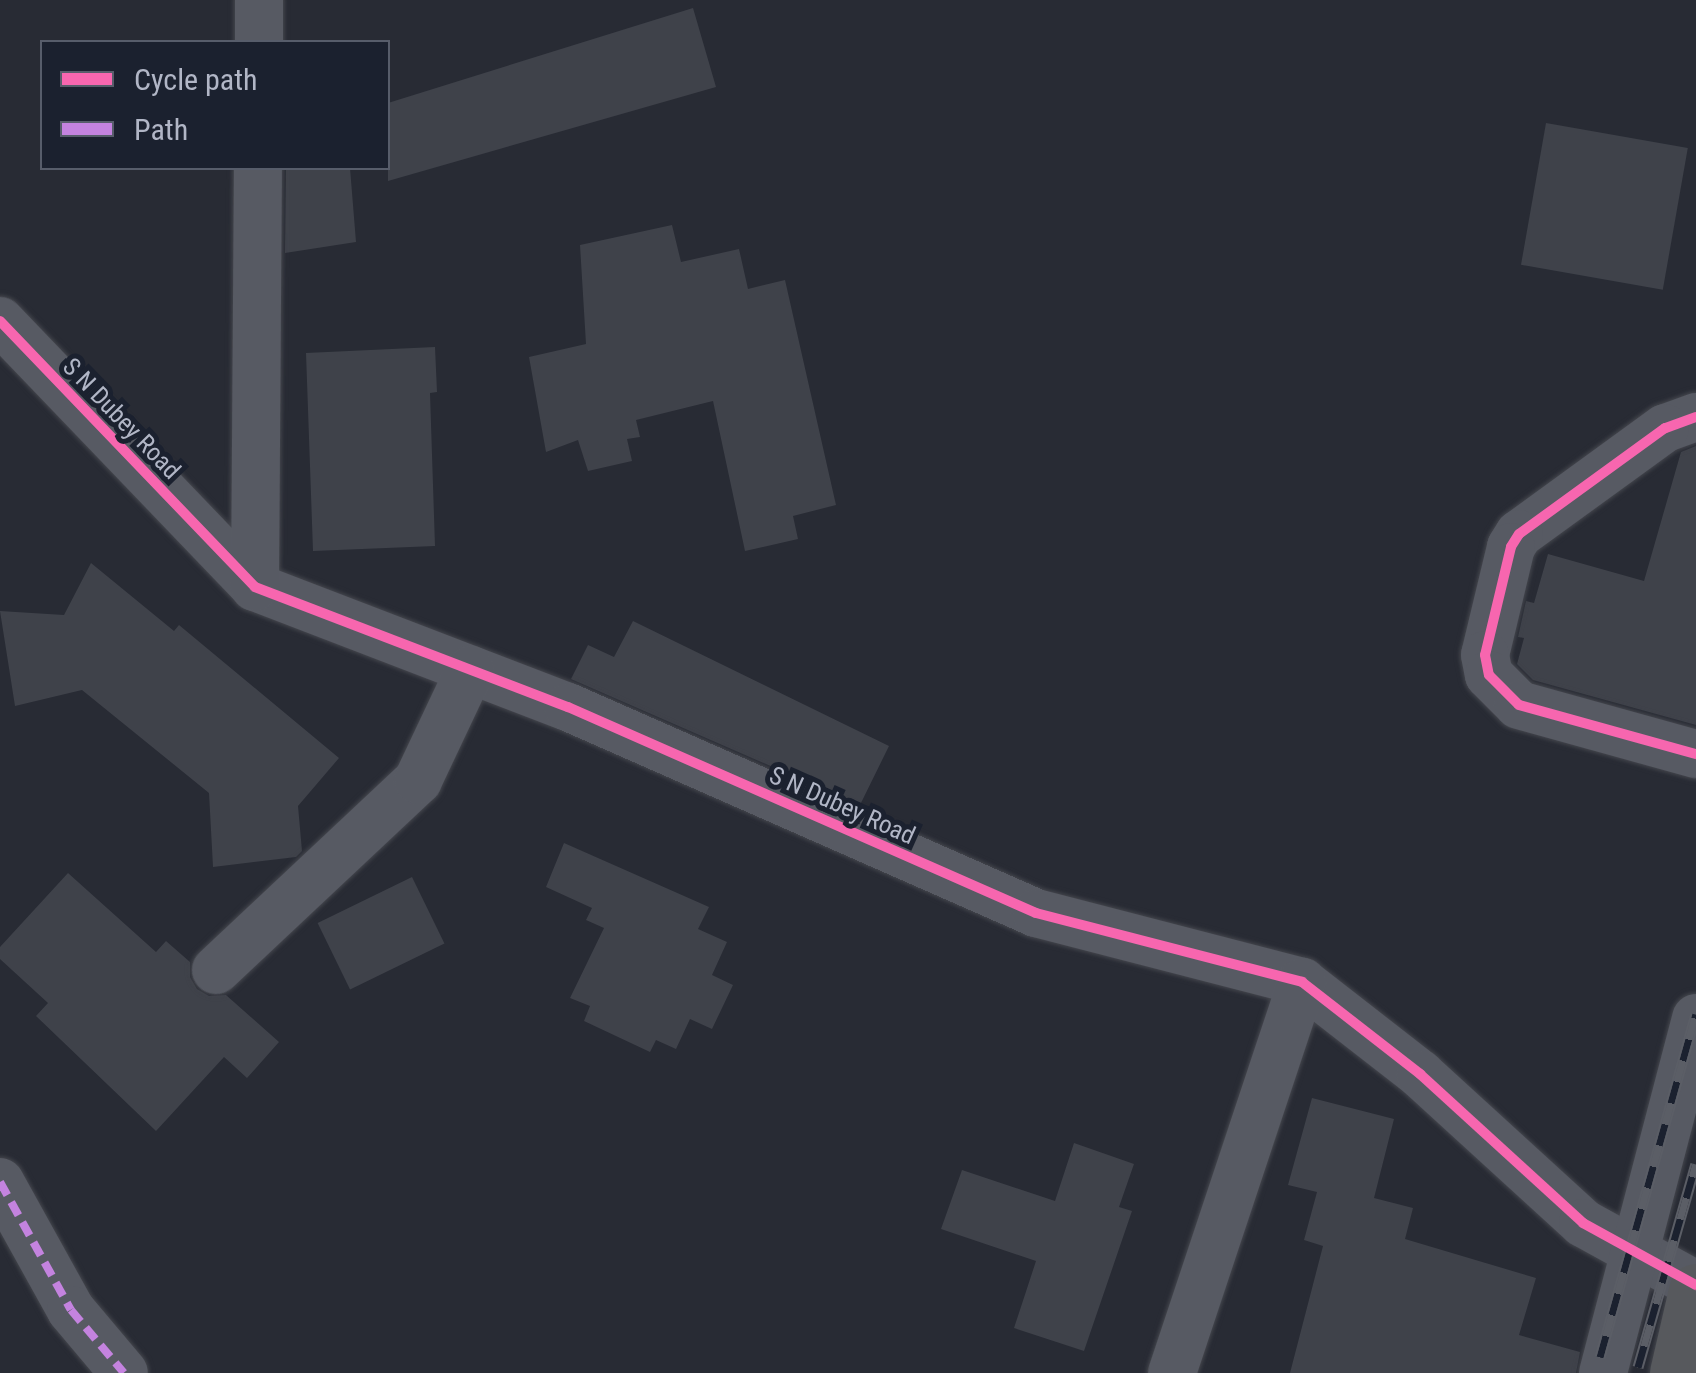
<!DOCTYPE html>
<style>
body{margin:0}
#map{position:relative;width:1696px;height:1373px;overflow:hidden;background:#282b34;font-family:"Roboto Condensed",sans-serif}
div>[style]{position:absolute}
.building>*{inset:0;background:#3f424a;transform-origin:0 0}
.roads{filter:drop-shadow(0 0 2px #44464d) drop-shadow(0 0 2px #44464d)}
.minor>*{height:48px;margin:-24px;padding:0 24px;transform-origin:24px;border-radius:24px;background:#575a63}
.highway>*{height:55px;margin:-27.5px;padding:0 27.5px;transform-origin:27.5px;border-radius:27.5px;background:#57595d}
.rail>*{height:11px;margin-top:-5.5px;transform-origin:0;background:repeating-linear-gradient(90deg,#1b212f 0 22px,#5b5e66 0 44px);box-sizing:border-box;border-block:2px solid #5b5e66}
.quiet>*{height:8px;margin-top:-4px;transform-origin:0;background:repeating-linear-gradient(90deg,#c483df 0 15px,transparent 0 23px)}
.cycleway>*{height:10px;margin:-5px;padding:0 5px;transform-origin:5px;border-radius:5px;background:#f766af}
span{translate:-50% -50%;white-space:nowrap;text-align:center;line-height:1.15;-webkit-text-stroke:10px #1b212f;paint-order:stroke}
.street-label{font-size:25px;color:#b1b6c6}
.legend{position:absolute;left:40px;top:40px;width:350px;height:130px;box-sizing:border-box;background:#1b212f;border:2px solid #575d6b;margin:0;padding:12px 18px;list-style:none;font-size:30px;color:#b1b6c6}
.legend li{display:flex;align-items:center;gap:20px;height:50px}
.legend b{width:50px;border:2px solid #575d6b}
</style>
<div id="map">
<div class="building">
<i style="clip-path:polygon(693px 8px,716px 87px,388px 181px,388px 103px)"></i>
<i style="left:1546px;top:123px;width:144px;height:144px;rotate:10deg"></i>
<i style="clip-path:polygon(286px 168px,350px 168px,356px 242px,285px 253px)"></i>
<i style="clip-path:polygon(672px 225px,681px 262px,739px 249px,748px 289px,785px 280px,836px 505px,793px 516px,798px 539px,745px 551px,713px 401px,636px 420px,640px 437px,627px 439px,632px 461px,588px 471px,578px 440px,546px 452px,529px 357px,586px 344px,580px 245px)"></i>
<i style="clip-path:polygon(435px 347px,437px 392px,430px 393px,435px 546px,313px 551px,306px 353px)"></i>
<i style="clip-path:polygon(1696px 446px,1696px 725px,1533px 680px,1517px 664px,1524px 638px,1518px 637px,1526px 601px,1534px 603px,1548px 554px,1644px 581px,1681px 452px)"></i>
<i style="clip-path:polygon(91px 563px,174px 631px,179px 625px,339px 758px,298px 806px,302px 851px,296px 857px,213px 867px,209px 793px,82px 690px,15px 706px,0 611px,64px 615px)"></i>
<i style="clip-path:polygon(633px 621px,889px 746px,860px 805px,571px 679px,588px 645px,614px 657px)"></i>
<i style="clip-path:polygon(564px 843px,709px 907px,698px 929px,727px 942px,712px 975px,733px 985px,712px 1029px,690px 1019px,676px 1049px,656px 1040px,650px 1052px,584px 1021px,590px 1006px,570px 998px,604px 928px,586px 920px,592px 908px,546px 887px)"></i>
<i style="clip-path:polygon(68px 873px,156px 952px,166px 941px,190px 962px,190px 977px,197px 989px,209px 996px,226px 995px,279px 1042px,247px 1078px,224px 1057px,156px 1131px,36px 1016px,48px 1003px,0 959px,0 947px)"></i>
<i style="left:412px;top:877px;width:74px;height:105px;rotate:64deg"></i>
<i style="clip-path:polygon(1312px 1098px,1394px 1119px,1374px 1198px,1413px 1208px,1405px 1239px,1536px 1278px,1519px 1335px,1580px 1352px,1576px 1373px,1290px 1373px,1323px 1246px,1304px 1240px,1317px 1192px,1288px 1185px)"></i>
<i style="clip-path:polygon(1074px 1143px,1134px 1164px,1119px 1207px,1132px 1211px,1084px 1351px,1014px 1328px,1036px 1261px,941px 1229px,962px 1170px,1055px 1201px)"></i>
</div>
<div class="roads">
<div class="minor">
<i style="left:259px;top:42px;width:42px;rotate:-90deg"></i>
<i style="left:0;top:321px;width:368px;rotate:46.2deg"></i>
<i style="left:255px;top:587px;width:335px;rotate:21deg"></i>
<i style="left:568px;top:707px;width:511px;rotate:23.76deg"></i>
<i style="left:1036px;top:913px;width:275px;rotate:14.5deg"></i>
<i style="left:1302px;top:982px;width:150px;rotate:37.9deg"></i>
<i style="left:1420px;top:1074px;width:221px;rotate:42.4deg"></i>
<i style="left:1583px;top:1223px;width:129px;rotate:28.8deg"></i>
<i style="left:1696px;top:417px;width:33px;rotate:160deg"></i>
<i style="left:1665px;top:428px;width:180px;rotate:144deg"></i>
<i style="left:1519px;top:534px;width:15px;rotate:122deg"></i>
<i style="left:1511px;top:547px;width:111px;rotate:103.5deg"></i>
<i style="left:1485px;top:655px;width:20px;rotate:79deg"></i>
<i style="left:1489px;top:675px;width:42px;rotate:45deg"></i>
<i style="left:1519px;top:705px;width:184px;rotate:15.5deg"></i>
<i style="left:255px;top:587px;width:419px;rotate:-89.6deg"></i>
<i style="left:216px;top:970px;width:277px;rotate:-43.2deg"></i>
<i style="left:418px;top:780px;width:122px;rotate:-64.7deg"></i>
<i style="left:0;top:1182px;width:146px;rotate:61deg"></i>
<i style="left:71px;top:1310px;width:82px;rotate:49.9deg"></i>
<i style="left:1172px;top:1373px;width:412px;rotate:-71.6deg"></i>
<i style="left:1603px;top:1373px;width:367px;rotate:-75.3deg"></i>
</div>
<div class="highway">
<i style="left:1677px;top:1373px;width:84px;rotate:-77deg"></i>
</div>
</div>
<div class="rail">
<i style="left:1600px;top:1357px;width:356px;rotate:-74.4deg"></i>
<i style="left:1638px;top:1367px;width:211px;rotate:-74.1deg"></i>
</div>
<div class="quiet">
<i style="left:0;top:1182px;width:146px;rotate:61deg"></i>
<i style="left:71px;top:1310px;width:82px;rotate:49.9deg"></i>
</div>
<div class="cycleway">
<i style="left:0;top:321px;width:368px;rotate:46.2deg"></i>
<i style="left:255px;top:587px;width:335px;rotate:21deg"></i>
<i style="left:568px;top:707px;width:511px;rotate:23.76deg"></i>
<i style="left:1036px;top:913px;width:275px;rotate:14.5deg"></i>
<i style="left:1302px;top:982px;width:150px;rotate:37.9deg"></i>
<i style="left:1420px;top:1074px;width:221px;rotate:42.4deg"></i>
<i style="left:1583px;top:1223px;width:129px;rotate:28.8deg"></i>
<i style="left:1696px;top:417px;width:33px;rotate:160deg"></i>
<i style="left:1665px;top:428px;width:180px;rotate:144deg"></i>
<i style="left:1519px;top:534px;width:15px;rotate:122deg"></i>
<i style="left:1511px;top:547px;width:111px;rotate:103.5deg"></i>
<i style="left:1485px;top:655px;width:20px;rotate:79deg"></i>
<i style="left:1489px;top:675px;width:42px;rotate:45deg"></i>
<i style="left:1519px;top:705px;width:184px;rotate:15.5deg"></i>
</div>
<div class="street-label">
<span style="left:121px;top:419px;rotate:46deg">S N Dubey Road</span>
<span style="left:842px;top:806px;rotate:24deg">S N Dubey Road</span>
</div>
<ul class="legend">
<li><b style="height:12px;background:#f766af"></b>Cycle path</li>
<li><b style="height:12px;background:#c483df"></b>Path</li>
</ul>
</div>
